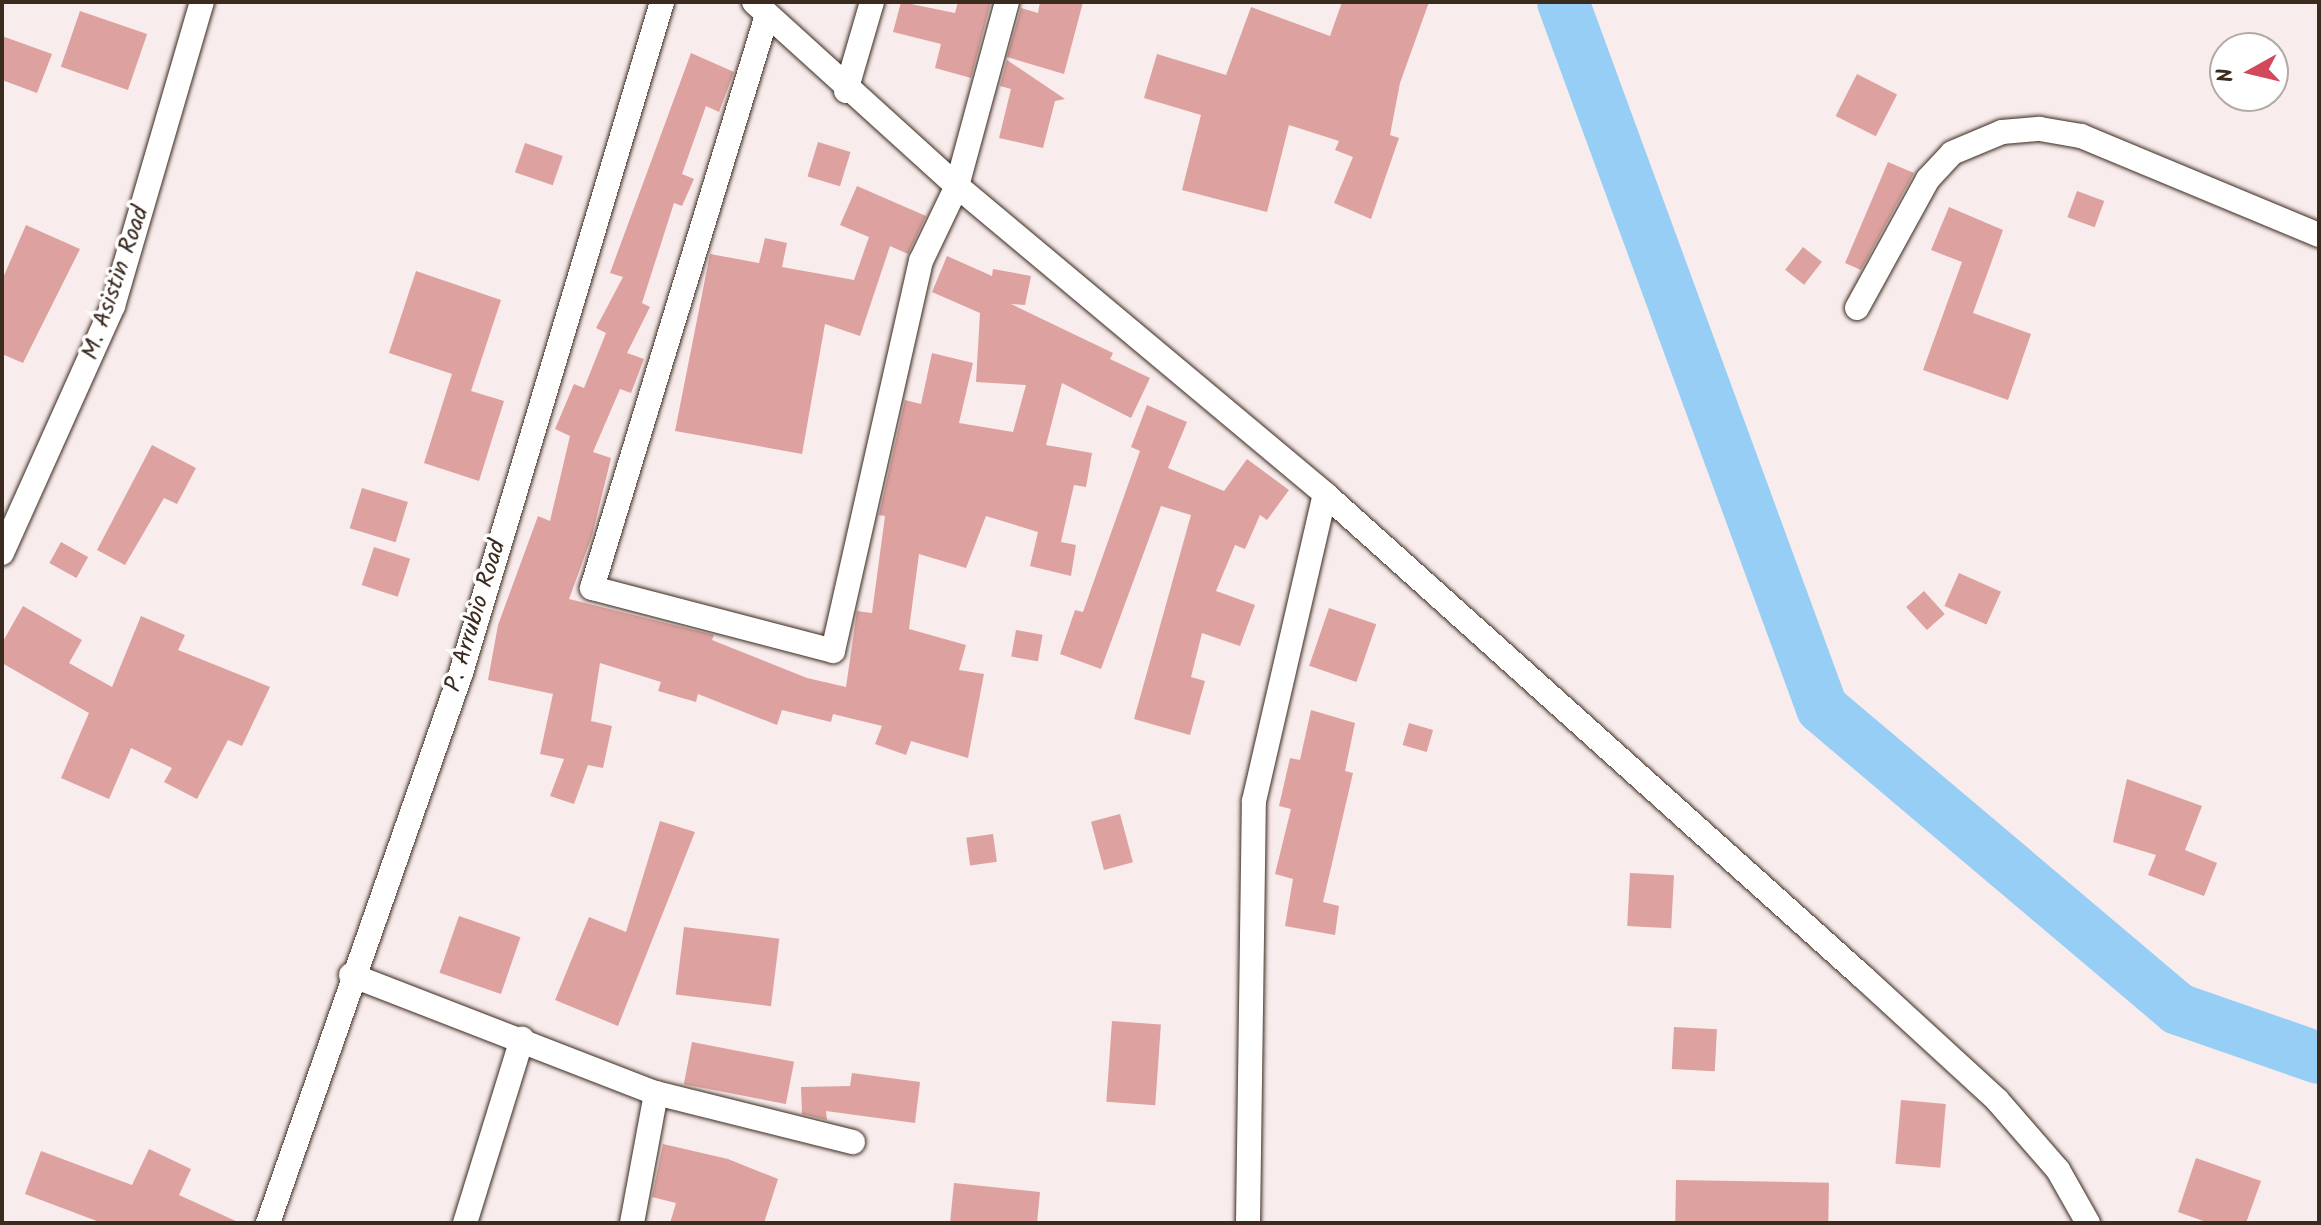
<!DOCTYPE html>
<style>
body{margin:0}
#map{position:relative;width:2321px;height:1225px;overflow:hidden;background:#f8ecec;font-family:Kalam,sans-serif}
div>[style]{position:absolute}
.river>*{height:52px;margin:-26px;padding:0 26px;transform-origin:26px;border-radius:26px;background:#96cef5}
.building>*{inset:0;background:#dda29f;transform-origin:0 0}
.roads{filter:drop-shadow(0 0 2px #3b2a1e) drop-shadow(0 0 2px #3b2a1e)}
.minor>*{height:24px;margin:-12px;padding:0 12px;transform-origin:12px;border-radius:12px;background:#fff}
span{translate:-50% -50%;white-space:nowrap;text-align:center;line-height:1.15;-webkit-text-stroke:7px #fff;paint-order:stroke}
.street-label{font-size:24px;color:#3b2a1e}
.frame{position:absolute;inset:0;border:4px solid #3b2a1e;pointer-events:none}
.north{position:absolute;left:2209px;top:32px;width:80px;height:80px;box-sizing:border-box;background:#fff;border:2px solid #b1aaa5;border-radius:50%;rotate:262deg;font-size:22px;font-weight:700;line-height:32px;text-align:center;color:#3b2a1e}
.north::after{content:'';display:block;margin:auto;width:28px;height:36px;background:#d1495b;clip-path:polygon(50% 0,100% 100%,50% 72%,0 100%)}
</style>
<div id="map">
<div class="river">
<i style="left:1563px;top:2px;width:752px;rotate:69.85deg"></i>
<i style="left:1822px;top:708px;width:466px;rotate:40.2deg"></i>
<i style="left:2178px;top:1009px;width:149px;rotate:19.2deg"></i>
</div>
<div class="building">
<i style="clip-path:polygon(901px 2px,955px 13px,958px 2px,991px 2px,971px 78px,935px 68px,941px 44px,893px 32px)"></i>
<i style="clip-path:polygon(1040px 2px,1083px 2px,1064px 74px,1007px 57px,1021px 8px,1038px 13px)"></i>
<i style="clip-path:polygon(1342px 2px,1429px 2px,1400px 83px,1390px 135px,1399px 138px,1371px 219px,1334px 203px,1353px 157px,1335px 150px,1339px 141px,1289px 125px,1267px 212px,1182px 190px,1201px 115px,1144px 98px,1157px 54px,1226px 75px,1251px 7px,1330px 36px)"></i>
<i style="left:80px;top:11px;width:71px;height:59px;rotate:19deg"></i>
<i style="clip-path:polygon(2px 36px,52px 54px,37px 93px,2px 80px)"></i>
<i style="clip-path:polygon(691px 53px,734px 72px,719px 112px,706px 106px,682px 174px,694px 179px,682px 206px,674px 203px,642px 303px,650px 307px,627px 353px,644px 359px,631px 393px,620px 389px,593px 452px,611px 458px,592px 536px,569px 599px,714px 635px,712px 640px,807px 678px,846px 687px,857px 611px,872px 613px,885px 516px,879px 515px,905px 400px,921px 404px,932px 353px,973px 363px,959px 423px,1013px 432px,1026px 385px,976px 382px,980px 313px,932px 292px,947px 256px,992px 276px,993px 269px,1031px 276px,1025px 305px,1011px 304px,1113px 353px,1110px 359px,1150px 378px,1131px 418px,1062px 383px,1046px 445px,1092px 453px,1086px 487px,1074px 485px,1061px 542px,1076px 545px,1071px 576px,1030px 566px,1038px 532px,986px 516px,966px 568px,919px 554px,909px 629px,966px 645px,959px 670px,984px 674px,968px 758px,911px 741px,906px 755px,875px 744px,882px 726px,833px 714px,831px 722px,782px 710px,777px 725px,698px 694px,696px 702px,658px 691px,661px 682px,600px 663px,591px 721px,612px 726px,603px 768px,588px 765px,574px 804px,550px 796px,564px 759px,540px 754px,553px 694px,488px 680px,498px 625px,538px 516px,550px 521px,570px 436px,555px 429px,574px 384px,584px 388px,606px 333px,596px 328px,623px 277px,610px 273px)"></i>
<i style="clip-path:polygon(1007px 60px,1065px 99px,1055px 101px,1043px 148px,999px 138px,1011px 89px,1000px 86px)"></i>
<i style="left:1857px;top:74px;width:45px;height:47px;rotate:27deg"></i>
<i style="left:818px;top:142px;width:34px;height:36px;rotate:17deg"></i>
<i style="left:525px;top:143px;width:40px;height:31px;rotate:19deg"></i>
<i style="clip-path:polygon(1888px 162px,1914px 173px,1861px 270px,1845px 263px)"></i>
<i style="clip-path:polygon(857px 186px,926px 216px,908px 254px,890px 246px,860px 336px,825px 324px,802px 454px,675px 431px,710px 254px,759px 263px,765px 238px,787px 243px,782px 267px,854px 280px,869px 237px,840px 225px)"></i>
<i style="left:2077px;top:191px;width:29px;height:28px;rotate:20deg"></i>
<i style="clip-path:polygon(1949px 207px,2003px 230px,1973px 313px,2031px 334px,2008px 400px,1923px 370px,1962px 262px,1931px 250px)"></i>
<i style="clip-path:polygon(26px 225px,80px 249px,23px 363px,2px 354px,2px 280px)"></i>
<i style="left:1803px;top:247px;width:24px;height:29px;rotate:38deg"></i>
<i style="clip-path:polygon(416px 271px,501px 300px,471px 391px,504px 401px,479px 481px,424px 463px,452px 374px,389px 353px)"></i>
<i style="clip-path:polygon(1147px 405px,1187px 422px,1168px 468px,1224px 491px,1247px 459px,1289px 490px,1267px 520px,1260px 515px,1245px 549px,1235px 545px,1216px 591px,1255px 605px,1240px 646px,1202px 633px,1191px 677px,1205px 681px,1190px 735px,1134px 719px,1191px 515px,1161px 506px,1101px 669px,1060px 654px,1075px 610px,1083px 612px,1140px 451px,1131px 447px)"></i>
<i style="clip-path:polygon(152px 445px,196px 468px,177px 504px,164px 498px,125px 565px,97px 550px)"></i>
<i style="left:362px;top:488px;width:48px;height:42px;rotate:17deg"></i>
<i style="left:61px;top:542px;width:31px;height:24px;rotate:29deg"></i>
<i style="left:374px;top:547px;width:38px;height:40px;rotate:18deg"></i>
<i style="left:1959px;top:573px;width:46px;height:36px;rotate:24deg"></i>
<i style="left:1924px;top:591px;width:31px;height:24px;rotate:48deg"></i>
<i style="clip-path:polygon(23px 606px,82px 640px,69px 663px,112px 687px,141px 616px,185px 635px,178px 650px,270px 687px,242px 746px,228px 740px,197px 799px,164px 782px,172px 768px,131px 748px,109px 799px,61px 778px,89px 713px,2px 663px,2px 643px)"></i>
<i style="left:1329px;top:608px;width:50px;height:61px;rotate:19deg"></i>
<i style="left:1016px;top:630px;width:27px;height:27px;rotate:10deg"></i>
<i style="clip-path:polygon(1311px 710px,1355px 723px,1345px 771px,1353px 773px,1323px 902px,1339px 906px,1335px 935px,1285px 926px,1293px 879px,1275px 874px,1291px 809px,1279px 806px,1290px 758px,1300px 760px)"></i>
<i style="left:1409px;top:723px;width:25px;height:23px;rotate:16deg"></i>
<i style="clip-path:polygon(2127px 779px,2202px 806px,2185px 850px,2217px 863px,2204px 896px,2148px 875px,2156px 855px,2113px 842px)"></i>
<i style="left:1120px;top:814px;width:50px;height:30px;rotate:75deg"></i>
<i style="clip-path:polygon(660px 821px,695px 832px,618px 1026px,555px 1000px,589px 917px,626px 932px)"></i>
<i style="left:993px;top:834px;width:28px;height:27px;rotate:82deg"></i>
<i style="left:1630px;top:873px;width:44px;height:53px;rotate:3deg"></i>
<i style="left:459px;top:916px;width:65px;height:60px;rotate:19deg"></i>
<i style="left:684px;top:927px;width:96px;height:68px;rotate:7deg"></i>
<i style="left:1112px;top:1021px;width:49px;height:81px;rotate:4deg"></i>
<i style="left:1674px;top:1027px;width:43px;height:42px;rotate:3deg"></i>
<i style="left:692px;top:1042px;width:104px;height:43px;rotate:11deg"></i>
<i style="clip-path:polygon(852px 1073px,920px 1082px,915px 1123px,826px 1111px,827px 1120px,802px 1114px,801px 1087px,850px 1086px)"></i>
<i style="left:1901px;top:1100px;width:45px;height:64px;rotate:5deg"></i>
<i style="clip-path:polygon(663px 1144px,728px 1159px,778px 1179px,764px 1223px,670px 1223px,676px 1203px,652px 1197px)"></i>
<i style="clip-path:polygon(149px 1149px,191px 1169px,179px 1195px,240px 1223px,102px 1223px,25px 1194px,41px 1151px,132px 1185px)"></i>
<i style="clip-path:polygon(2196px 1158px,2261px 1181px,2246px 1223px,2209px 1223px,2178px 1212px)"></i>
<i style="left:1676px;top:1180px;width:153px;height:43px;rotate:1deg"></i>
<i style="clip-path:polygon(954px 1183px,1040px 1192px,1037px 1223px,950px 1223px)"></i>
</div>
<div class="roads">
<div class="minor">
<i style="left:754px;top:2px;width:274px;rotate:42.2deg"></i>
<i style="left:957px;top:186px;width:480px;rotate:39.9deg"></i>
<i style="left:1325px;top:494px;width:723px;rotate:41.92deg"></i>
<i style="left:1863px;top:977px;width:182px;rotate:42.5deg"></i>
<i style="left:1997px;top:1100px;width:93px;rotate:48.9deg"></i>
<i style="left:2058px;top:1170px;width:61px;rotate:60.5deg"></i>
<i style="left:767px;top:15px;width:599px;rotate:106.98deg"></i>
<i style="left:592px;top:588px;width:249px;rotate:14.6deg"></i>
<i style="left:833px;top:651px;width:400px;rotate:-77.3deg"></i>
<i style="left:921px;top:261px;width:83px;rotate:-64.4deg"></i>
<i style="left:957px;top:186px;width:191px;rotate:-74.8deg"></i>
<i style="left:846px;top:91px;width:93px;rotate:-73.7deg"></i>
<i style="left:1857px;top:308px;width:147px;rotate:-61.2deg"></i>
<i style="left:1928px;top:179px;width:35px;rotate:-47deg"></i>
<i style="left:1952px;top:153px;width:54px;rotate:-22.8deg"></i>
<i style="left:2002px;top:132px;width:38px;rotate:-5deg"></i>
<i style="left:2040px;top:129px;width:42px;rotate:9.7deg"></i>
<i style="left:2081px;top:136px;width:258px;rotate:22.6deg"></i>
<i style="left:2px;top:553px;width:271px;rotate:-65.8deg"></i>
<i style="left:113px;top:306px;width:317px;rotate:-73.7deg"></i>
<i style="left:351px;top:975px;width:327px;rotate:21.2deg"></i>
<i style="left:656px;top:1093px;width:203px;rotate:14deg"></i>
<i style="left:268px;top:1223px;width:583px;rotate:-70.66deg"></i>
<i style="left:461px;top:673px;width:700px;rotate:-73.32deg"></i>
<i style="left:465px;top:1223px;width:193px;rotate:-72.8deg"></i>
<i style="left:632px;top:1223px;width:132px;rotate:-79.5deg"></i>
<i style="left:1248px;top:1223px;width:422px;rotate:-89.2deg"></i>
<i style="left:1254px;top:801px;width:315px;rotate:-77deg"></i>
</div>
</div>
<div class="street-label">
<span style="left:116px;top:283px;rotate:-71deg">M. Asistin Road</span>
<span style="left:476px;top:616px;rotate:-73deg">P. Arrubio Road</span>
</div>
<div class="frame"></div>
<div class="north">N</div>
</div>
